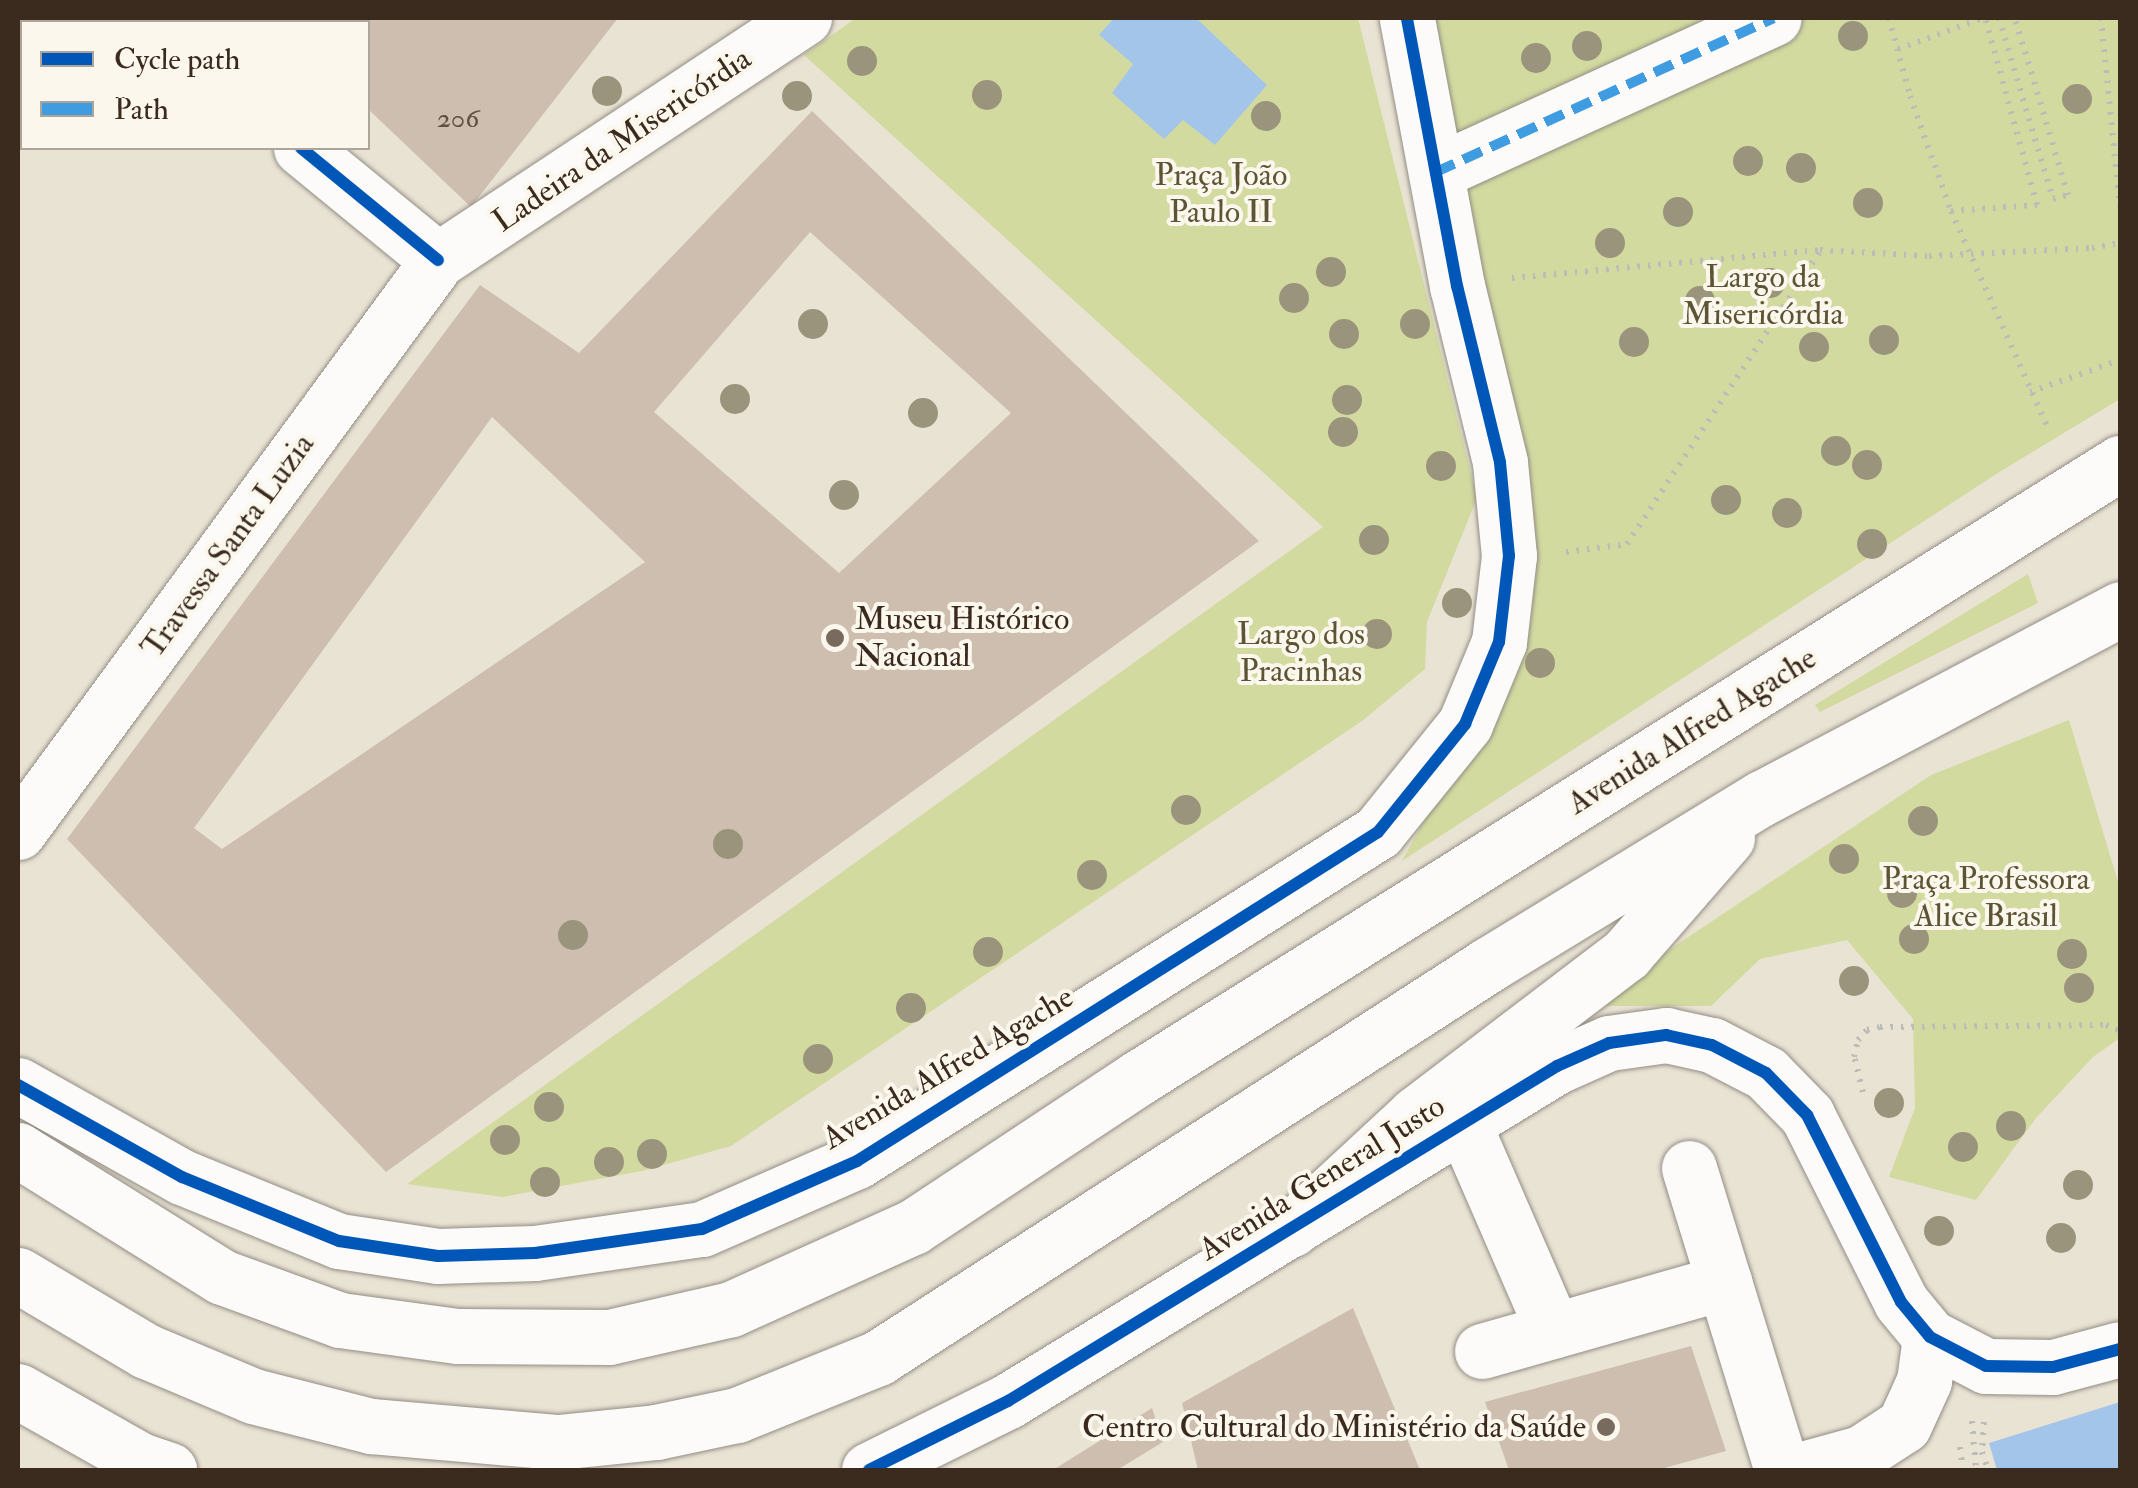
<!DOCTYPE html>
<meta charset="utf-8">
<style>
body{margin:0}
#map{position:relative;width:2138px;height:1488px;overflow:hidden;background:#e9e3d4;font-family:"IM FELL Double Pica",serif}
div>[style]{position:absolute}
.green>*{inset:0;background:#d3daa0}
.water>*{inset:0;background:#a4c5ea}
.building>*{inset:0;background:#cebeb0}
.path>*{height:6px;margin-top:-3px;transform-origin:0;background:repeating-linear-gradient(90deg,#bebcb8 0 2.5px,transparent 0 10.5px)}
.roads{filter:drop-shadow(0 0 2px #938d84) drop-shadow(0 0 2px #938d84)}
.minor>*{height:55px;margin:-27.5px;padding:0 27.5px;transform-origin:27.5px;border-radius:27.5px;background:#fcfbf9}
.highway>*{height:55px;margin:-27.5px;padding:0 27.5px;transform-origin:27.5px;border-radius:27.5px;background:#fcfbf9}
.path-bridge>*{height:6px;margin-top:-3px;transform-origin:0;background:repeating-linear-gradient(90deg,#bebcb8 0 2.5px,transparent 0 10.5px)}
.quiet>*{height:10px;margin-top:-5px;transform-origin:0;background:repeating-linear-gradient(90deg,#3f9ce0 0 20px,transparent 0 30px)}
.cycleway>*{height:12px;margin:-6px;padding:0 6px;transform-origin:6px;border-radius:6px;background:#0057b8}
.trees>*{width:30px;height:30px;margin:-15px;border-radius:50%;background:#9b947c}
.dots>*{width:28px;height:28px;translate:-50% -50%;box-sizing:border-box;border:5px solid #fbf7ec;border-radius:50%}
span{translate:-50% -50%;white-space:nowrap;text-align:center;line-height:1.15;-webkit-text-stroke:8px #fbf7ec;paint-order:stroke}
.number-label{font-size:28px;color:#604f42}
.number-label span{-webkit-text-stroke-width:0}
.street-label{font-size:32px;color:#3b2a1e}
.park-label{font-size:32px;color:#5c5434}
.poi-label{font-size:32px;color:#3b2a1e}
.left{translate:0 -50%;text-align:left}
.right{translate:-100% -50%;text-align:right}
.frame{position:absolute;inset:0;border:20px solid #3b2a1e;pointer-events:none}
.legend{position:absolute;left:20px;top:20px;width:350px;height:130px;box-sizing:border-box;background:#fbf7ec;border:2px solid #aea59a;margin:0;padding:12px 18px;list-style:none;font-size:30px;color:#3b2a1e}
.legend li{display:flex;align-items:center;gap:20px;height:50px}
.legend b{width:50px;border:2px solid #aea59a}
</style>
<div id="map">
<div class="green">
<i style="clip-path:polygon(856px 18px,1358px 18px,1477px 498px,1427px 622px,1425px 669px,1362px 721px,731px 1146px,642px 1171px,503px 1197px,407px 1184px,1323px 527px,804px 55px)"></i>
<i style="clip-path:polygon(1434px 18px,2120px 18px,2120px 399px,2001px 471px,1402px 861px,1505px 670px)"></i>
<i style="clip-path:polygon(2028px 574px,2038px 603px,1820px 712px,1815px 705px)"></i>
<i style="clip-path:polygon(2069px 720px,2120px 888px,2120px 1038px,2093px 1057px,2036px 1118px,1976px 1200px,1889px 1177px,1915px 1108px,1913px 1019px,1847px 940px,1760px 959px,1711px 1006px,1585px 1006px,1931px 775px)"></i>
</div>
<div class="water">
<i style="clip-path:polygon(1114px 18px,1196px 18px,1267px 85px,1215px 145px,1183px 120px,1164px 139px,1112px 93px,1133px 64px,1099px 35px)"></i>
<i style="clip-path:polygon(2120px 1402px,2120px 1470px,1997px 1470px,1989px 1443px)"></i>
</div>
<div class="building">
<i style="clip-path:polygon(271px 18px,618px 18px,471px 207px,368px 109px,368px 22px,276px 22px)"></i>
<i style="clip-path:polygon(evenodd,812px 111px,1259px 541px,386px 1172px,67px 839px,480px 285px,579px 353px,812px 111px,810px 232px,1011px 413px,839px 573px,654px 412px,810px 232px,812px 111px,492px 417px,645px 562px,222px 849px,194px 828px,492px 417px)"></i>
<i style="clip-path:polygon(1353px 1308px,1420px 1470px,1198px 1470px,1182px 1403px)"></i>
<i style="clip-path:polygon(1691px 1346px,1726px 1451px,1657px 1470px,1509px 1470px,1485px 1402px)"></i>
<i style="clip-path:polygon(1152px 1408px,1163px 1442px,1117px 1470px,1053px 1470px)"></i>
</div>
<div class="path">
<i style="left:1889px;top:18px;width:81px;rotate:74.9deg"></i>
<i style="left:1910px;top:96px;width:122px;rotate:70.4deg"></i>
<i style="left:1951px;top:211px;width:238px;rotate:65.9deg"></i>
<i style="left:1999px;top:18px;width:189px;rotate:73.4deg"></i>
<i style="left:2053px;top:199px;width:16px;rotate:-15deg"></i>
<i style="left:2068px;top:195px;width:185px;rotate:-106.7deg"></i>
<i style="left:2101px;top:18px;width:190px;rotate:84.3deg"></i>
<i style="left:1898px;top:49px;width:90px;rotate:-20deg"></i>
<i style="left:1951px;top:211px;width:86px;rotate:-4deg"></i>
<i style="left:2037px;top:205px;width:194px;rotate:-105.5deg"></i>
<i style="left:2092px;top:248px;width:28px;rotate:-10deg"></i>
<i style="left:1512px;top:278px;width:309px;rotate:-5.2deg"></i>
<i style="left:1820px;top:250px;width:109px;rotate:3.2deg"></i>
<i style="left:2030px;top:392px;width:96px;rotate:-19.6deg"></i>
<i style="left:1566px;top:552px;width:62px;rotate:-7.5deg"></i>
<i style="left:1627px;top:544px;width:351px;rotate:-56.6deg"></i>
<i style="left:1863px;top:1092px;width:36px;rotate:-104deg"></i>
<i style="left:1854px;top:1057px;width:17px;rotate:-77deg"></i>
<i style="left:1858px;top:1040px;width:13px;rotate:-48deg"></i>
<i style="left:1867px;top:1030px;width:13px;rotate:-13deg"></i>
<i style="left:1880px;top:1027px;width:226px;rotate:-0.5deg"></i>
<i style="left:2106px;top:1025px;width:15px;rotate:23deg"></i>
<i style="left:1972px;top:1421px;width:49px;rotate:85.3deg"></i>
<i style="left:1984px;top:1422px;width:30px;rotate:94deg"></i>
<i style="left:1982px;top:1452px;width:19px;rotate:72deg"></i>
<i style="left:1960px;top:1447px;width:23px;rotate:83deg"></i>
</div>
<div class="roads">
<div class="minor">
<i style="left:147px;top:18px;width:7px;rotate:34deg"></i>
<i style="left:301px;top:148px;width:177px;rotate:39.3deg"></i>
<i style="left:1436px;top:172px;width:371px;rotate:-24.5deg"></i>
<i style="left:18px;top:832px;width:710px;rotate:-53.71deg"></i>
<i style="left:438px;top:260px;width:439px;rotate:-33.5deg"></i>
<i style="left:18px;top:1085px;width:188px;rotate:29.3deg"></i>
<i style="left:182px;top:1177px;width:170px;rotate:22.2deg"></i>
<i style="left:339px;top:1241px;width:100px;rotate:8.6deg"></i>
<i style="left:438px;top:1256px;width:97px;rotate:-1.8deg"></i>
<i style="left:535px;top:1253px;width:169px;rotate:-8.2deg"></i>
<i style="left:702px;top:1229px;width:169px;rotate:-23.7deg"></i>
<i style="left:857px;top:1161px;width:616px;rotate:-32.27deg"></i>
<i style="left:1378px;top:832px;width:139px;rotate:-51.1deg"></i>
<i style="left:1465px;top:724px;width:89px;rotate:-67.5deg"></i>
<i style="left:1499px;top:642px;width:87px;rotate:-83.4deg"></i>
<i style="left:1509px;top:556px;width:94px;rotate:-95.5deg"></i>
<i style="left:1500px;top:462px;width:181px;rotate:-103.7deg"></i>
<i style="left:1457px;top:286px;width:273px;rotate:-100.6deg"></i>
<i style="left:1463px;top:1123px;width:226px;rotate:66.5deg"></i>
<i style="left:1689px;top:1168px;width:316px;rotate:72.9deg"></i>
<i style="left:1482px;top:1351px;width:252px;rotate:-15.9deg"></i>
<i style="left:18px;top:1391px;width:140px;rotate:29.5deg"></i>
<i style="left:140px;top:1460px;width:31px;rotate:19deg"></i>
<i style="left:869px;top:1470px;width:155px;rotate:-26.4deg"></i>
<i style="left:1008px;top:1401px;width:643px;rotate:-31.39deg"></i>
<i style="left:1557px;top:1066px;width:57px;rotate:-23.9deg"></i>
<i style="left:1609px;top:1043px;width:58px;rotate:-8deg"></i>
<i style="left:1666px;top:1035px;width:47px;rotate:12.3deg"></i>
<i style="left:1712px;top:1045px;width:61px;rotate:27.4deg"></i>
<i style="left:1766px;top:1073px;width:59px;rotate:45.7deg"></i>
<i style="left:1807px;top:1115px;width:209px;rotate:63.3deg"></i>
<i style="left:1901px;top:1302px;width:45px;rotate:50.4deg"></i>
<i style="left:1930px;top:1337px;width:63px;rotate:27.4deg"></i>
<i style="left:1986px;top:1366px;width:67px;rotate:0.9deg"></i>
<i style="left:2053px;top:1367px;width:69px;rotate:-15deg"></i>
<i style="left:1799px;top:1470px;width:64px;rotate:-15.3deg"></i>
<i style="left:1861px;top:1453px;width:51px;rotate:-33.1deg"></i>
<i style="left:1904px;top:1425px;width:48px;rotate:-65.6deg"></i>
<i style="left:1924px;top:1381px;width:44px;rotate:-82.2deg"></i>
</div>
<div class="highway">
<i style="left:18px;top:1150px;width:240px;rotate:31.9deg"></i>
<i style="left:222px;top:1277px;width:126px;rotate:20deg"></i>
<i style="left:340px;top:1320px;width:118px;rotate:7.8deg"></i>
<i style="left:457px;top:1336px;width:152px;rotate:0.4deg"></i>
<i style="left:609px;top:1337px;width:125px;rotate:-12.9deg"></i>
<i style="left:731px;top:1309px;width:200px;rotate:-24.3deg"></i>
<i style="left:913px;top:1227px;width:270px;rotate:-33.5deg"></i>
<i style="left:1138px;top:1078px;width:1159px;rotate:-32.06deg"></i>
<i style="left:1292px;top:1229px;width:169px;rotate:-42.8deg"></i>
<i style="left:1416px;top:1114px;width:264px;rotate:-37.3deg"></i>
<i style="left:1626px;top:954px;width:154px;rotate:-49deg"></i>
<i style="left:18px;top:1275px;width:149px;rotate:30.7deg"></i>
<i style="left:146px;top:1351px;width:116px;rotate:22.8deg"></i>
<i style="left:253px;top:1396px;width:122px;rotate:14.3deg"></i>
<i style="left:371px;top:1426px;width:188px;rotate:4.9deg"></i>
<i style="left:558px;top:1442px;width:99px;rotate:-5.8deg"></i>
<i style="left:656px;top:1432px;width:83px;rotate:-11.9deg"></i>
<i style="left:737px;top:1415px;width:152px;rotate:-22deg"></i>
<i style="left:878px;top:1358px;width:726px;rotate:-32.79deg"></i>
<i style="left:1488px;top:965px;width:321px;rotate:-31.4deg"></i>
<i style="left:1762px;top:798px;width:405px;rotate:-27.8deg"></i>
</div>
</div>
<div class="path-bridge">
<i style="left:1929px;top:256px;width:163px;rotate:-2.8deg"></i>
</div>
<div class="quiet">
<i style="left:1436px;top:172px;width:371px;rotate:-24.5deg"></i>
</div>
<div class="cycleway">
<i style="left:301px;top:148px;width:177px;rotate:39.3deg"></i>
<i style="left:18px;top:1085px;width:188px;rotate:29.3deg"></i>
<i style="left:182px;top:1177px;width:170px;rotate:22.2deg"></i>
<i style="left:339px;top:1241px;width:100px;rotate:8.6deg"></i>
<i style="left:438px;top:1256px;width:97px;rotate:-1.8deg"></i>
<i style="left:535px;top:1253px;width:169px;rotate:-8.2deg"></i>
<i style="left:702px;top:1229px;width:169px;rotate:-23.7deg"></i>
<i style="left:857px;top:1161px;width:616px;rotate:-32.27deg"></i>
<i style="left:1378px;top:832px;width:139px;rotate:-51.1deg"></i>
<i style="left:1465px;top:724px;width:89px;rotate:-67.5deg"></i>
<i style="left:1499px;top:642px;width:87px;rotate:-83.4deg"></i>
<i style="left:1509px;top:556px;width:94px;rotate:-95.5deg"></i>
<i style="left:1500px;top:462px;width:181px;rotate:-103.7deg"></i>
<i style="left:1457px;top:286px;width:273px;rotate:-100.6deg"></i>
<i style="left:869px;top:1470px;width:155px;rotate:-26.4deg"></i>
<i style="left:1008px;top:1401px;width:643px;rotate:-31.39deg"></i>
<i style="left:1557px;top:1066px;width:57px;rotate:-23.9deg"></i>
<i style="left:1609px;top:1043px;width:58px;rotate:-8deg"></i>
<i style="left:1666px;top:1035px;width:47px;rotate:12.3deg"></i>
<i style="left:1712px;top:1045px;width:61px;rotate:27.4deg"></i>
<i style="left:1766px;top:1073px;width:59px;rotate:45.7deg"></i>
<i style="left:1807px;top:1115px;width:209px;rotate:63.3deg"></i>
<i style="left:1901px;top:1302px;width:45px;rotate:50.4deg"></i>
<i style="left:1930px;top:1337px;width:63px;rotate:27.4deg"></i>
<i style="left:1986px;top:1366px;width:67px;rotate:0.9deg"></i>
<i style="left:2053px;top:1367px;width:69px;rotate:-15deg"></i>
</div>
<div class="trees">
<i style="left:1853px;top:36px"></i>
<i style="left:1587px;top:46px"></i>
<i style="left:1536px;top:58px"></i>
<i style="left:862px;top:61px"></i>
<i style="left:607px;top:91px"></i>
<i style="left:987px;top:95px"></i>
<i style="left:797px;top:96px"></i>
<i style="left:2077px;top:99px"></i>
<i style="left:1266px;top:116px"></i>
<i style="left:1748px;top:161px"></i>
<i style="left:1801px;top:168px"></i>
<i style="left:1868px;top:203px"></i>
<i style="left:1678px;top:212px"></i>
<i style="left:1610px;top:243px"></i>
<i style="left:1331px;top:272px"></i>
<i style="left:1770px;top:283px"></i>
<i style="left:1294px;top:298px"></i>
<i style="left:1700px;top:301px"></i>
<i style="left:813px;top:324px"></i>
<i style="left:1415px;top:324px"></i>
<i style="left:1344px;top:334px"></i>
<i style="left:1884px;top:340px"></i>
<i style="left:1634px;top:342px"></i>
<i style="left:1814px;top:347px"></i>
<i style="left:735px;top:399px"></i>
<i style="left:1347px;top:400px"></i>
<i style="left:923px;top:413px"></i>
<i style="left:1343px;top:432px"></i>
<i style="left:1836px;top:451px"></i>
<i style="left:1867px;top:465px"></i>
<i style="left:1441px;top:466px"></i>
<i style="left:844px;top:495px"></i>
<i style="left:1726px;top:500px"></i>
<i style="left:1787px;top:513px"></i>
<i style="left:1374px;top:540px"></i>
<i style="left:1872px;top:544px"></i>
<i style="left:1457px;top:603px"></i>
<i style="left:1377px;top:634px"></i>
<i style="left:1540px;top:663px"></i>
<i style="left:1186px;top:810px"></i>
<i style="left:1923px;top:821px"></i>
<i style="left:728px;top:844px"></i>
<i style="left:1844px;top:859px"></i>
<i style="left:1092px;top:875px"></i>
<i style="left:1902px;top:893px"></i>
<i style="left:573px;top:935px"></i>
<i style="left:1914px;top:939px"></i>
<i style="left:988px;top:952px"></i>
<i style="left:2072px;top:954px"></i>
<i style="left:1854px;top:981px"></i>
<i style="left:2079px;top:988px"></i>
<i style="left:911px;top:1008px"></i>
<i style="left:818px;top:1059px"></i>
<i style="left:1889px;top:1103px"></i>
<i style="left:549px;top:1107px"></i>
<i style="left:2011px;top:1126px"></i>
<i style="left:505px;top:1140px"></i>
<i style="left:1963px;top:1147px"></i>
<i style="left:652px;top:1154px"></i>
<i style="left:609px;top:1162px"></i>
<i style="left:545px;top:1182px"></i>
<i style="left:2078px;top:1185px"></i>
<i style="left:1939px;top:1231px"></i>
<i style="left:2061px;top:1238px"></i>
</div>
<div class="dots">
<i style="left:835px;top:638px;background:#786b5e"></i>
<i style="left:1606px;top:1427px;background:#786b5e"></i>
</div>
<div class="number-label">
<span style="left:458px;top:119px">206</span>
</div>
<div class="street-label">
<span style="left:622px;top:140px;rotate:-34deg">Ladeira da Misericórdia</span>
<span style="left:228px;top:546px;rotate:-54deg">Travessa Santa Luzia</span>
<span style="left:1692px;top:731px;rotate:-32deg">Avenida Alfred Agache</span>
<span style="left:948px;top:1068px;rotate:-31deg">Avenida Alfred Agache</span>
<span style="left:1322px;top:1178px;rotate:-32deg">Avenida General Justo</span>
</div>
<div class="park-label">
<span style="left:1221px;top:194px">Praça João<br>Paulo II</span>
<span style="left:1763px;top:296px">Largo da<br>Misericórdia</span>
<span style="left:1301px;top:653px">Largo dos<br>Pracinhas</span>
<span style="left:1986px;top:898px">Praça Professora<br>Alice Brasil</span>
</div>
<div class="poi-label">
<span class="left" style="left:855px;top:638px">Museu Histórico<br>Nacional</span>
<span class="right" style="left:1586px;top:1427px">Centro Cultural do Ministério da Saúde</span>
</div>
<div class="frame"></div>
<ul class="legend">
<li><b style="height:12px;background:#0057b8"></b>Cycle path</li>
<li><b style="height:12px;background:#3f9ce0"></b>Path</li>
</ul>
</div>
